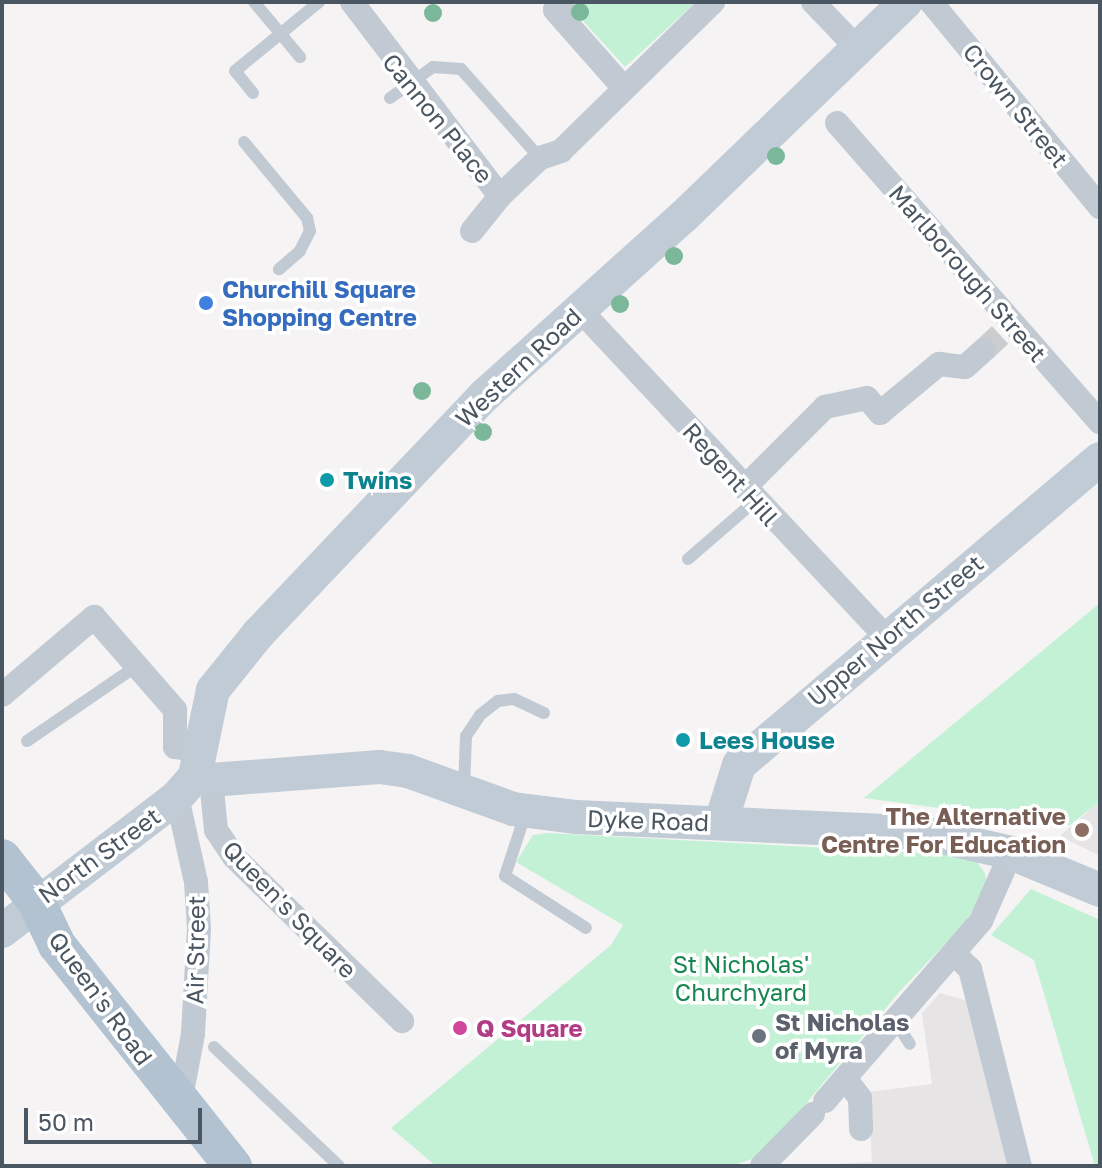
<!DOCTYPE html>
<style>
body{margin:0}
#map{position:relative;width:1102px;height:1168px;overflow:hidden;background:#f5f3f3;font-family:"Golos Text",sans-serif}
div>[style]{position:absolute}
.education>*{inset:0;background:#e6e4e5}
.green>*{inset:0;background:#c3f1d5}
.street-tunnel>*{height:24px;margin-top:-12px;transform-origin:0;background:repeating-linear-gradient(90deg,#caccce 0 24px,transparent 0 36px)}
.lane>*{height:12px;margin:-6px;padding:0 6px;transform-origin:6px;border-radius:6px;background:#c1cad2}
.street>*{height:24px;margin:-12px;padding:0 12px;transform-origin:12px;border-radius:12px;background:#c1cad2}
.secondary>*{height:34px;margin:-17px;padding:0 17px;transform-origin:17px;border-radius:17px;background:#c1cbd6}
.primary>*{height:38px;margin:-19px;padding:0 19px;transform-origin:19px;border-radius:19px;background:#b3c2d1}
.lane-bridge>*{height:12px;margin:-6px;padding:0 6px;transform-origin:6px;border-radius:6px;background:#c1cad2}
.trees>*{width:18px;height:18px;margin:-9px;border-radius:50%;background:#7bb799}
.dots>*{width:22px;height:22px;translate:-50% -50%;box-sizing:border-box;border:4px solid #fff;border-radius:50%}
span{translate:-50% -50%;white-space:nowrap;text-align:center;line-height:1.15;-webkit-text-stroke:7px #fff;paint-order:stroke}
.street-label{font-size:24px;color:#4a5661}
.shop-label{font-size:24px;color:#366cbe;font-weight:700}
.left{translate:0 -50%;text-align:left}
.culture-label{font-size:24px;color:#0d838f;font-weight:700}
.education-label{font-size:24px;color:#785e54;font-weight:700}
.right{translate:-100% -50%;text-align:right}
.park-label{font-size:24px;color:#17864f}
.worship-label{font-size:24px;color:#5b616d;font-weight:700}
.hotel-label{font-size:24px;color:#b23c85;font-weight:700}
.frame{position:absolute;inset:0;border:4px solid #4a5661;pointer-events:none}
.scale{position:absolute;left:24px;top:1108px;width:178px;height:36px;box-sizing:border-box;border:4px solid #4a5661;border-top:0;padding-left:10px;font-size:24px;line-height:28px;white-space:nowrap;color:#4a5661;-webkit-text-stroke:6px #fff;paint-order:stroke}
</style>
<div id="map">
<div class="education">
<i style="clip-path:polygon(1100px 801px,1100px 856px,1060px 836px)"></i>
<i style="clip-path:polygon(940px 993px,968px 1001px,1011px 1166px,800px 1166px,872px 1162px,868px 1092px,932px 1084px,922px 1013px)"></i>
</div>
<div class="green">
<i style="clip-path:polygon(583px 2px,696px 2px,625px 67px,574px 11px)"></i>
<i style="clip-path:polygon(1100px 603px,1100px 801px,1070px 825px,864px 798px)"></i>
<i style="clip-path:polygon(547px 833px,960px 855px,976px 861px,985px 873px,987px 889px,962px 926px,901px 990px,763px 1155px,732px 1166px,436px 1166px,391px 1128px,611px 945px,623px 925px,516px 862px,533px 835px)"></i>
<i style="clip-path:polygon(1031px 889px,1100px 920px,1100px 1166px,1095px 1166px,1034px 960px,991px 935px)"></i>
</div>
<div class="street-tunnel">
<i style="left:984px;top:350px;width:22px;rotate:-43deg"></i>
</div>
<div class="lane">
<i style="left:254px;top:2px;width:25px;rotate:50deg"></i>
<i style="left:253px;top:93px;width:28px;rotate:-129deg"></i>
<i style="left:235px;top:71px;width:109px;rotate:-39.4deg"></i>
<i style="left:244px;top:142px;width:99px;rotate:50.3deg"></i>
<i style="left:307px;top:218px;width:13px;rotate:77deg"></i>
<i style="left:310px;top:231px;width:22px;rotate:117deg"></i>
<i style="left:300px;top:251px;width:28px;rotate:139deg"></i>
<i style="left:688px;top:559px;width:89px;rotate:-40.9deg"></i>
<i style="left:27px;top:741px;width:135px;rotate:-34.4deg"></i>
<i style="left:464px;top:788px;width:52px;rotate:-87.8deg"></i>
<i style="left:466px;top:736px;width:25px;rotate:-56deg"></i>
<i style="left:480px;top:715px;width:23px;rotate:-38deg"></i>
<i style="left:498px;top:701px;width:16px;rotate:-7deg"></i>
<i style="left:514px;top:699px;width:33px;rotate:25deg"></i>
<i style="left:525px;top:815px;width:64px;rotate:108.2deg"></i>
<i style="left:505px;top:876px;width:96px;rotate:32.7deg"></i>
<i style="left:895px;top:1021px;width:27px;rotate:57deg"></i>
<i style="left:214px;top:1047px;width:173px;rotate:43.6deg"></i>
</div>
<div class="street">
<i style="left:352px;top:2px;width:244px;rotate:52.7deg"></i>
<i style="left:563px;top:2px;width:11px;rotate:135deg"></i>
<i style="left:555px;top:10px;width:101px;rotate:48.6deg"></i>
<i style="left:813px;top:2px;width:64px;rotate:46.3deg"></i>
<i style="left:931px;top:2px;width:266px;rotate:50.5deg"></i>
<i style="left:837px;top:123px;width:398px;rotate:48.7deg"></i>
<i style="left:472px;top:231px;width:45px;rotate:-51.3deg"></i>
<i style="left:500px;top:196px;width:55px;rotate:-43.5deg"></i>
<i style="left:540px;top:158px;width:22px;rotate:-18deg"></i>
<i style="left:561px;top:151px;width:213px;rotate:-44.4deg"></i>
<i style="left:580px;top:310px;width:446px;rotate:46.9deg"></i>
<i style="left:744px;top:488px;width:115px;rotate:-45deg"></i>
<i style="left:825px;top:407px;width:43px;rotate:-12.1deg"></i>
<i style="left:867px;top:398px;width:20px;rotate:49deg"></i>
<i style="left:880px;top:413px;width:77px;rotate:-39.7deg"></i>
<i style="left:939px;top:364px;width:26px;rotate:7deg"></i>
<i style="left:965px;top:367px;width:25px;rotate:-42deg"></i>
<i style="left:2px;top:695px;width:121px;rotate:-40.3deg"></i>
<i style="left:94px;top:617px;width:123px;rotate:48.9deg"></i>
<i style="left:175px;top:710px;width:37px;rotate:90deg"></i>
<i style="left:175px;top:747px;width:25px;rotate:9deg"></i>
<i style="left:211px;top:780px;width:50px;rotate:84.3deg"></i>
<i style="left:216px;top:830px;width:32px;rotate:56deg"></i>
<i style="left:234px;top:857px;width:235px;rotate:44.3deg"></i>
<i style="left:177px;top:797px;width:87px;rotate:77.4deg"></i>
<i style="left:196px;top:882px;width:47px;rotate:86.3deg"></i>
<i style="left:199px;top:929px;width:105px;rotate:93.3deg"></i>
<i style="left:193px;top:1034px;width:70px;rotate:100.7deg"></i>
<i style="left:954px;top:954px;width:22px;rotate:43deg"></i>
<i style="left:970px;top:969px;width:203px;rotate:75.8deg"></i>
<i style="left:845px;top:1078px;width:25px;rotate:53deg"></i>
<i style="left:860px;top:1098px;width:31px;rotate:88deg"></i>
<i style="left:825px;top:1101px;width:238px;rotate:-49.1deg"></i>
<i style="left:981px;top:921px;width:74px;rotate:-66.2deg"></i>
<i style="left:762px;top:1166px;width:73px;rotate:-45.6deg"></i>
</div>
<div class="secondary">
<i style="left:195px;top:776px;width:88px;rotate:-78.2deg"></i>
<i style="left:213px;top:690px;width:72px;rotate:-51.2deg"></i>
<i style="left:258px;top:634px;width:330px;rotate:-46.5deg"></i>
<i style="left:485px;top:395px;width:266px;rotate:-42deg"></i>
<i style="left:683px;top:217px;width:310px;rotate:-44deg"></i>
<i style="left:195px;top:776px;width:16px;rotate:14deg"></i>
<i style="left:211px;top:780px;width:169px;rotate:-4.4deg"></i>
<i style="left:380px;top:767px;width:28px;rotate:8deg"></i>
<i style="left:408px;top:771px;width:112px;rotate:19.9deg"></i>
<i style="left:513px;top:809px;width:64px;rotate:7.2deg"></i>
<i style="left:576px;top:817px;width:348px;rotate:2.6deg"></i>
<i style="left:924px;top:833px;width:89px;rotate:12.9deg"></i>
<i style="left:1011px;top:853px;width:96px;rotate:22.6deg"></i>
<i style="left:721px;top:822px;width:60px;rotate:-72.5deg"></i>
<i style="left:739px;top:765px;width:473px;rotate:-40.3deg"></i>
<i style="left:2px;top:931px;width:220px;rotate:-37.4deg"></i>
<i style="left:177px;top:797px;width:28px;rotate:-49deg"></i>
</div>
<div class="primary">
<i style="left:2px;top:858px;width:55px;rotate:51.7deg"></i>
<i style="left:36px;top:901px;width:49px;rotate:64.5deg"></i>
<i style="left:57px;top:945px;width:283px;rotate:51.5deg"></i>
</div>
<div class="lane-bridge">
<i style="left:270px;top:21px;width:47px;rotate:50.2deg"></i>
<i style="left:390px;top:98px;width:53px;rotate:-35.8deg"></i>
<i style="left:433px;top:67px;width:28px;rotate:4deg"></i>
<i style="left:461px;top:69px;width:119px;rotate:48.4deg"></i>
</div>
<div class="trees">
<i style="left:580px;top:12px"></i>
<i style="left:433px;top:13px"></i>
<i style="left:776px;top:156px"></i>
<i style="left:674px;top:256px"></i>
<i style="left:620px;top:304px"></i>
<i style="left:422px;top:391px"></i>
<i style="left:483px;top:432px"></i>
</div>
<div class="dots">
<i style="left:206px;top:303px;background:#3f7fe0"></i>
<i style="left:327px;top:480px;background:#0f9aa8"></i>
<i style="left:683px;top:740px;background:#0f9aa8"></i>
<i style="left:1082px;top:830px;background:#8d6e63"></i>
<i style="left:460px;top:1028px;background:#d1479c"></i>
<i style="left:759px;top:1036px;background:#6b7280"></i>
</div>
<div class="street-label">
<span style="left:1016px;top:105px;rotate:51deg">Crown Street</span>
<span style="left:438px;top:118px;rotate:51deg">Cannon Place</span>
<span style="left:968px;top:273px;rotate:49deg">Marlborough Street</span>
<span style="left:518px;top:367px;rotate:-43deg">Western Road</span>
<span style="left:731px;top:474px;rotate:48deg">Regent Hill</span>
<span style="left:895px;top:630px;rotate:-40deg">Upper North Street</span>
<span style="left:648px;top:820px;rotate:2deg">Dyke Road</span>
<span style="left:99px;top:855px;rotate:-36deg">North Street</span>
<span style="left:290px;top:909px;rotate:46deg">Queen's Square</span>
<span style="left:195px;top:950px;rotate:-89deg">Air Street</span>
<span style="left:101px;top:998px;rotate:54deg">Queen's Road</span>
</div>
<div class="shop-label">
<span class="left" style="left:222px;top:303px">Churchill Square<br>Shopping Centre</span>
</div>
<div class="culture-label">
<span class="left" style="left:343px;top:480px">Twins</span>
<span class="left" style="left:699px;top:740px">Lees House</span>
</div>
<div class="education-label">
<span class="right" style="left:1066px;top:830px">The Alternative<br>Centre For Education</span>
</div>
<div class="park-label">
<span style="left:741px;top:978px">St Nicholas'<br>Churchyard</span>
</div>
<div class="worship-label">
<span class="left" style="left:775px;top:1036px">St Nicholas<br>of Myra</span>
</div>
<div class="hotel-label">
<span class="left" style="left:476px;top:1028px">Q Square</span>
</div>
<div class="frame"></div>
<div class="scale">50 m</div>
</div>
